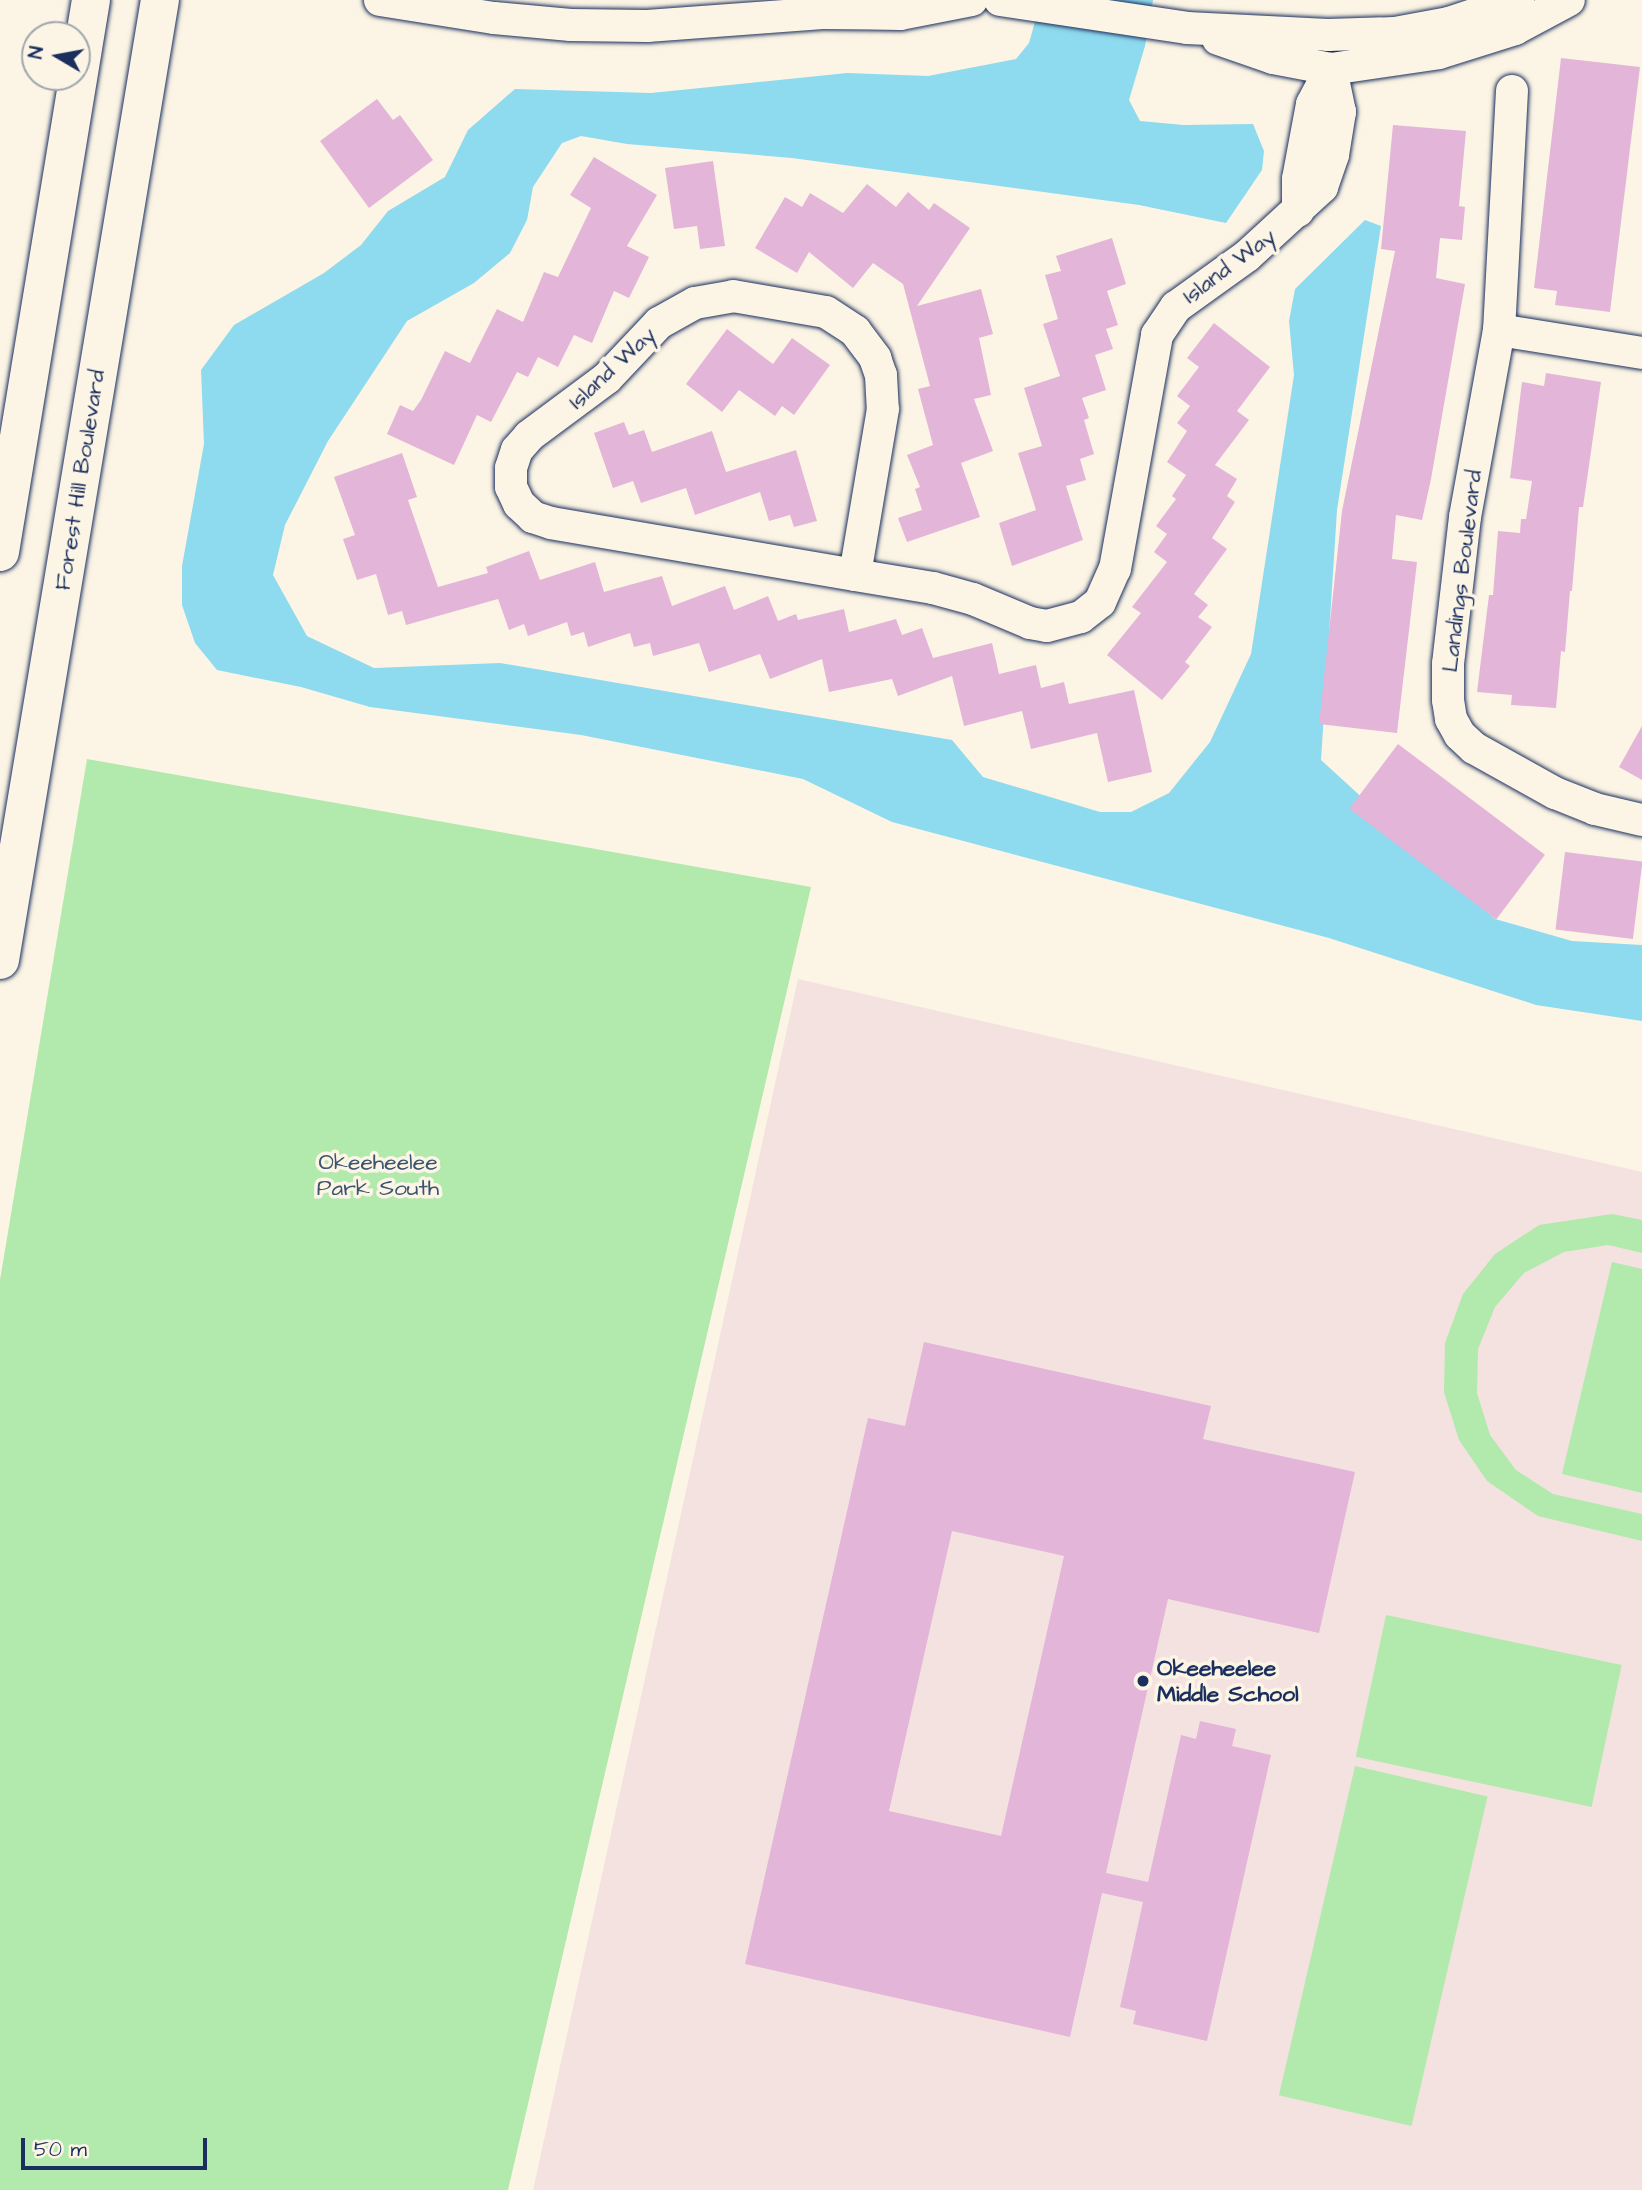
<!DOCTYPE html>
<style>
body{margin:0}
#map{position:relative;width:1642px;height:2190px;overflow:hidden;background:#fcf5e5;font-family:"Architects Daughter",sans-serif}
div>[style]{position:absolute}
.built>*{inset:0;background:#f4e2e1}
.green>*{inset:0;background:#b2e9ac;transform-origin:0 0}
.water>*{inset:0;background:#8edaee}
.building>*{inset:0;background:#e3b5d8;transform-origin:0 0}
.roads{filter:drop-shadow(0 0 2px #1b2f5e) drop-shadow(0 0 2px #1b2f5e)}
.minor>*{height:32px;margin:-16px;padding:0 16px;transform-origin:16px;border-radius:16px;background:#fcf5e5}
.major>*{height:38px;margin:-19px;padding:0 19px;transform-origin:19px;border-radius:19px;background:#fcf5e5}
.dots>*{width:19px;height:19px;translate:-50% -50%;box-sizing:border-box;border:4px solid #fcf5e5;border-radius:50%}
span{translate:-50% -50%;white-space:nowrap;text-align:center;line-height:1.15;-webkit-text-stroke:7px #fcf5e5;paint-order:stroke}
.street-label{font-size:23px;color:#1b2f5e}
.park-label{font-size:23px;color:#39546e}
.poi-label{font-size:23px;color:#1b2f5e;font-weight:700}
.left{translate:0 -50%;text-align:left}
.north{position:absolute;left:21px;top:21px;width:70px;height:70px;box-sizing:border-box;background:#fcf5e5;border:2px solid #a2a6af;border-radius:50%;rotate:280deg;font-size:19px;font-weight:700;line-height:28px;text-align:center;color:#1b2f5e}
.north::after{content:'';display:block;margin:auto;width:24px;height:32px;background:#1b2f5e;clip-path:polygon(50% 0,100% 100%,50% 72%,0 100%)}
.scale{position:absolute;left:21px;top:2138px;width:186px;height:32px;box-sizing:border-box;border:4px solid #1b2f5e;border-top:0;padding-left:9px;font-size:21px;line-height:24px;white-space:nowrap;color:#1b2f5e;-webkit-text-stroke:5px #fcf5e5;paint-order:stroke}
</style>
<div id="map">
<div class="built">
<i style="clip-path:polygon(798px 979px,1642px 1172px,1642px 2190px,533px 2190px)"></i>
</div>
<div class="green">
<i style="clip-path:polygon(87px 759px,811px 887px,508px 2190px,0 2190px,0 1280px)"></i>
<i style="clip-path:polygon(1612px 1214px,1642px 1220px,1642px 1253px,1608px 1245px,1564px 1252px,1524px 1273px,1495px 1307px,1478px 1349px,1477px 1393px,1490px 1435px,1516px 1470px,1553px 1494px,1642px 1514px,1642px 1541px,1538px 1516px,1487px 1481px,1459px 1440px,1444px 1392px,1445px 1343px,1463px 1294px,1495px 1254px,1539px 1225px)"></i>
<i style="clip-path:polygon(1612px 1262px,1642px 1269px,1642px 1493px,1562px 1474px)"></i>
<i style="left:1386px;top:1615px;width:241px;height:145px;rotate:12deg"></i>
<i style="left:1355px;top:1766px;width:136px;height:338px;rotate:13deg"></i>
</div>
<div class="water">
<i style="clip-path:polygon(1041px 0,1153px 0,1145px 46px,1129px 100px,1140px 121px,1184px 125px,1253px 124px,1264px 151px,1262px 170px,1226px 223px,1139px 205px,792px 158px,627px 144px,581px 136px,562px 143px,533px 187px,527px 220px,510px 253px,474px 283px,407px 321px,328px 441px,285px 525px,273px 575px,307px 636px,374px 668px,500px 663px,952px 740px,983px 777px,1100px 812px,1131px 812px,1169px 793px,1210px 742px,1251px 654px,1294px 375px,1289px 321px,1295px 289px,1365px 220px,1381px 226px,1337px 510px,1321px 760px,1495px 919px,1572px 941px,1642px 945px,1642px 1021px,1536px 1005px,1329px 938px,892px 822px,803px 779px,581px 735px,370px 707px,301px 687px,217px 670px,195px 643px,182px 605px,182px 566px,204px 444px,201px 370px,234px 325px,324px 273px,361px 245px,388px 211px,445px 177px,468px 130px,515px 89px,651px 93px,847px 73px,928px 76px,1016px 59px,1029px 43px)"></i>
</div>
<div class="building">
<i style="clip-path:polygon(1561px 58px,1640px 67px,1610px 312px,1555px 305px,1557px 291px,1534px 288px)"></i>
<i style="clip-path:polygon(377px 99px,393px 120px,400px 115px,433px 160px,369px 208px,320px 141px)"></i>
<i style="clip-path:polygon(1393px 125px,1466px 131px,1459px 206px,1465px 207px,1462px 240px,1440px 238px,1436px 278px,1465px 284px,1431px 479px,1422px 520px,1396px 515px,1392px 559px,1417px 562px,1397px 733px,1319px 724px,1342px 511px,1395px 251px,1381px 249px)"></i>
<i style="clip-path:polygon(594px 157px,657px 195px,627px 246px,649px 257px,629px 298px,614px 291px,592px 343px,574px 335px,558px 367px,538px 357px,528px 377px,517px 372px,491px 422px,477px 415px,454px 465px,387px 434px,400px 405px,413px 411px,421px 400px,445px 351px,470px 363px,497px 309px,523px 322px,544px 272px,558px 277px,591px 208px,570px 195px)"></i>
<i style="clip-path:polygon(713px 161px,725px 246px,700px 249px,697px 226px,674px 229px,665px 168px)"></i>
<i style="clip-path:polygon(867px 184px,896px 207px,908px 192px,929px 210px,934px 203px,970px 228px,917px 306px,981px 289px,993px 334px,979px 338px,991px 395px,974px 399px,993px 451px,961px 463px,980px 517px,907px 542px,898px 518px,922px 510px,915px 489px,920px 487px,907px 455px,933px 445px,918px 389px,930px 386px,903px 284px,873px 263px,853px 288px,809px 252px,797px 273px,755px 248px,785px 197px,802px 207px,810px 193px,843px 213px)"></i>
<i style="clip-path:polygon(1112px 238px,1126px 284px,1107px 291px,1118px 325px,1106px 329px,1113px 349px,1095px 355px,1106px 390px,1082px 398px,1089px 418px,1084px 420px,1094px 454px,1080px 459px,1086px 480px,1066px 486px,1083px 540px,1012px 566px,999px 523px,1036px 510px,1018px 453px,1042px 446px,1024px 388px,1060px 376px,1043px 324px,1058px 319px,1045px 275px,1061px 271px,1056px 256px)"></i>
<i style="clip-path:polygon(1214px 323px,1270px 367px,1237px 411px,1249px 420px,1215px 465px,1237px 479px,1227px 496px,1235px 502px,1212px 538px,1227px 549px,1194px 594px,1208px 605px,1198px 617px,1212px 627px,1185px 662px,1190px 666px,1162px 700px,1107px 655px,1141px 613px,1132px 607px,1167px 562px,1154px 552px,1167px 534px,1156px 526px,1176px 499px,1172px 496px,1186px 475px,1167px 462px,1187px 431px,1177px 423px,1190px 406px,1177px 396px,1199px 367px,1187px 358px)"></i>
<i style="clip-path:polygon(727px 329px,773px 364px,792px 338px,830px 365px,794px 415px,782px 406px,775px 416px,739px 390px,722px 412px,686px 384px)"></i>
<i style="clip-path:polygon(1546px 373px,1601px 382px,1583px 507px,1579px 507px,1572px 591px,1570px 591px,1565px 652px,1561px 651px,1556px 708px,1511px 705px,1512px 695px,1477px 692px,1489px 595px,1493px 595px,1498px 531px,1520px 533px,1521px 519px,1526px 519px,1532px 481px,1510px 478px,1522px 382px,1544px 386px)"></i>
<i style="clip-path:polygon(624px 422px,629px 435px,644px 430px,652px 452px,712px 431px,726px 472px,796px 450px,817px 521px,794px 527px,790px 515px,769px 521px,760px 492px,695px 515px,686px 488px,641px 503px,633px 481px,613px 488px,594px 433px)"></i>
<i style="clip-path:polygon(402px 453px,417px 497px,408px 500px,438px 587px,488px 573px,486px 567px,529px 551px,540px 580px,595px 562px,604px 592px,662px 576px,672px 606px,725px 586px,734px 610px,768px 596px,778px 621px,796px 614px,798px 620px,844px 609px,849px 632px,896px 619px,902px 635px,922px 628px,933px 658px,992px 643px,999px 674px,1036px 665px,1041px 688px,1064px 682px,1069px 704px,1134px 690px,1152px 772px,1108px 782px,1097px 733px,1031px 749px,1022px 711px,964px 726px,952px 676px,898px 696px,892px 679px,829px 692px,822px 659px,770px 679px,760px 654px,709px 672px,699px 643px,653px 656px,650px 643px,634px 647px,630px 633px,588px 647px,584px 632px,571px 636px,567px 622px,528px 636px,524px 624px,509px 630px,498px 599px,406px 625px,402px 611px,388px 615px,376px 574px,357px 580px,343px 539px,355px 535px,334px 477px)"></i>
<i style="clip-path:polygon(1642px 726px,1642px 780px,1619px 767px)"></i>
<i style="left:1398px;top:744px;width:184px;height:81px;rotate:37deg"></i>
<i style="left:1565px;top:852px;width:78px;height:78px;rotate:7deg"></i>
<i style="clip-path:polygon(evenodd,924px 1342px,1211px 1406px,1203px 1439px,1355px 1472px,1319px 1633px,1168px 1599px,1106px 1873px,1148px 1882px,1181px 1735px,1196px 1739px,1200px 1721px,1236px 1729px,1232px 1746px,1271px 1755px,1207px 2041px,1133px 2024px,1136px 2011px,1120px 2007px,1143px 1902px,1102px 1893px,1070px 2037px,745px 1964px,868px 1418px,905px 1426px,924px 1342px,952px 1531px,1064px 1556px,1001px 1836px,889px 1811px,952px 1531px)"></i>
</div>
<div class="roads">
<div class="minor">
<i style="left:380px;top:0;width:115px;rotate:9deg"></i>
<i style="left:494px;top:18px;width:77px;rotate:5.2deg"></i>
<i style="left:571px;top:25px;width:76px;rotate:0.8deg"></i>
<i style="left:647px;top:26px;width:176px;rotate:-4.2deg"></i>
<i style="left:823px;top:13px;width:77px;rotate:0.7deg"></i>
<i style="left:900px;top:14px;width:73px;rotate:-11deg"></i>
<i style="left:1000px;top:0;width:189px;rotate:8.5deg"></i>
<i style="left:1187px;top:28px;width:141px;rotate:2.8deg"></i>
<i style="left:1328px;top:35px;width:67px;rotate:-1.7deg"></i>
<i style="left:1395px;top:33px;width:55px;rotate:-10.5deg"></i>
<i style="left:1449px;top:23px;width:73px;rotate:-18.4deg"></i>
<i style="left:1218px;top:39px;width:58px;rotate:19.1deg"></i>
<i style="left:1273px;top:58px;width:59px;rotate:10.7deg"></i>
<i style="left:1331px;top:69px;width:109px;rotate:-8.4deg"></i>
<i style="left:1439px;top:53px;width:80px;rotate:-17.5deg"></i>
<i style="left:1515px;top:29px;width:61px;rotate:-28.2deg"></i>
<i style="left:1512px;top:91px;width:239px;rotate:93.1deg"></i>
<i style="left:1499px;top:330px;width:190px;rotate:100.3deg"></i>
<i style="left:1465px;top:517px;width:148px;rotate:96.6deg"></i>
<i style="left:1448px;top:664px;width:36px;rotate:90deg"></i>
<i style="left:1448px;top:700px;width:19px;rotate:81deg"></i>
<i style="left:1451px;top:719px;width:18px;rotate:61deg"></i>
<i style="left:1460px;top:735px;width:19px;rotate:43deg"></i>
<i style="left:1474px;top:748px;width:93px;rotate:29.1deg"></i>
<i style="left:1555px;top:793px;width:43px;rotate:21.8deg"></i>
<i style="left:1595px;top:809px;width:48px;rotate:13.2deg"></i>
<i style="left:1298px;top:211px;width:32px;rotate:-90deg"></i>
<i style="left:1298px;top:179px;width:76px;rotate:-79.4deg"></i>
<i style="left:1312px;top:104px;width:40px;rotate:-62deg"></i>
<i style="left:733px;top:296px;width:94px;rotate:9.8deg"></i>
<i style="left:826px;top:312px;width:35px;rotate:33deg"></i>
<i style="left:855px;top:331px;width:34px;rotate:53deg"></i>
<i style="left:875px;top:358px;width:18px;rotate:71deg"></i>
<i style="left:881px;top:375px;width:34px;rotate:87deg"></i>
<i style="left:883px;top:409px;width:168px;rotate:99.6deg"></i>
<i style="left:855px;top:575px;width:308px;rotate:-170.3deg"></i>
<i style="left:551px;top:523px;width:19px;rotate:-162deg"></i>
<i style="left:533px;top:517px;width:19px;rotate:-137deg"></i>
<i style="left:519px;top:504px;width:19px;rotate:-115deg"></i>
<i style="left:511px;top:487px;width:19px;rotate:-90deg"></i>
<i style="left:511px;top:468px;width:19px;rotate:-72deg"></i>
<i style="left:517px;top:450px;width:18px;rotate:-49deg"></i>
<i style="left:529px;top:436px;width:97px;rotate:-36.6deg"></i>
<i style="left:607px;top:378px;width:76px;rotate:-46.6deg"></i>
<i style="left:659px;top:323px;width:41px;rotate:-29.1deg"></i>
<i style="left:695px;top:303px;width:39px;rotate:-10deg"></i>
<i style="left:1499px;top:330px;width:145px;rotate:9.1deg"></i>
<i style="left:855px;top:575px;width:79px;rotate:9.5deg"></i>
<i style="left:933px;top:588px;width:41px;rotate:15.4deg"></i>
<i style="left:973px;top:599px;width:62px;rotate:22.8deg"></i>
<i style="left:1030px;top:623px;width:17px;rotate:10deg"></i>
<i style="left:1047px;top:626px;width:35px;rotate:-15deg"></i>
<i style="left:1081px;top:617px;width:24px;rotate:-38deg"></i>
<i style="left:1100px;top:602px;width:36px;rotate:-66deg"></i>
<i style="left:1115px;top:569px;width:238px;rotate:-79.8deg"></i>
<i style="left:1157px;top:335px;width:34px;rotate:-56deg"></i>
<i style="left:1176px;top:307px;width:87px;rotate:-35.7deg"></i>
<i style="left:1247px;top:256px;width:102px;rotate:-42.6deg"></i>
<i style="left:1322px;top:187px;width:34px;rotate:-71deg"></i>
<i style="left:1333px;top:155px;width:44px;rotate:-80.8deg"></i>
<i style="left:1340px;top:112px;width:44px;rotate:-101.8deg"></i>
</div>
<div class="major">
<i style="left:0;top:552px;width:559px;rotate:-80.64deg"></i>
<i style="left:0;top:960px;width:973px;rotate:-80.54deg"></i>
</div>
</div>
<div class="dots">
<i style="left:1143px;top:1681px;background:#1b2f5e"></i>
</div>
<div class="street-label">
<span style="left:1229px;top:266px;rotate:-37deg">Island Way</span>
<span style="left:612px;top:368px;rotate:-43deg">Island Way</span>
<span style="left:80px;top:480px;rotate:-81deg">Forest Hill Boulevard</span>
<span style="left:1462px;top:571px;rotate:-83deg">Landings Boulevard</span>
</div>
<div class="park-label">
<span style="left:378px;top:1175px">Okeeheelee<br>Park South</span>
</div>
<div class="poi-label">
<span class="left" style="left:1157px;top:1681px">Okeeheelee<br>Middle School</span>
</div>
<div class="north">N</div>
<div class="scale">50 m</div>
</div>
